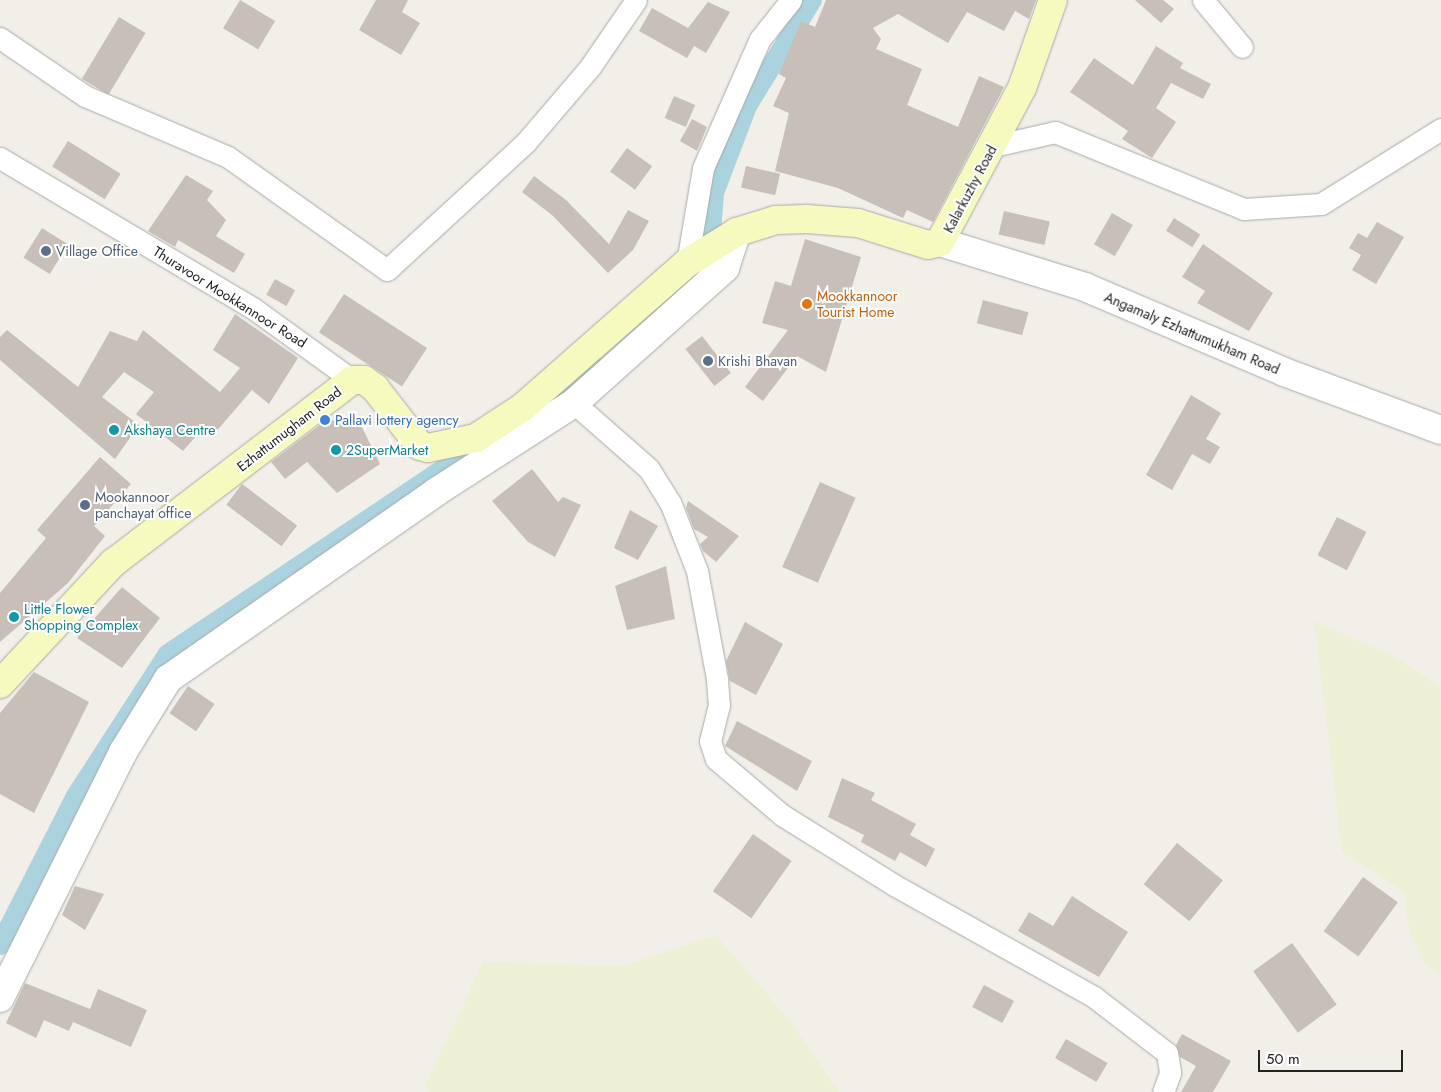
<!DOCTYPE html>
<style>
body{margin:0}
#map{position:relative;width:1441px;height:1092px;overflow:hidden;background:#f2efe9;font-family:Jost,sans-serif}
div>[style]{position:absolute}
.farmland>*{inset:0;background:#eef0d5}
.canal>*{height:20px;margin:-10px;padding:0 10px;transform-origin:10px;border-radius:10px;background:#aad3df}
.building>*{inset:0;background:#c7bfb8;transform-origin:0 0}
.roads{filter:drop-shadow(0 0 1px #a9a9a9) drop-shadow(0 0 1px #a9a9a9)}
.minor>*{height:21px;margin:-10.5px;padding:0 10.5px;transform-origin:10.5px;border-radius:10.5px;background:#fff}
.tertiary>*{height:28px;margin:-14px;padding:0 14px;transform-origin:14px;border-radius:14px;background:#fff}
.secondary>*{height:28px;margin:-14px;padding:0 14px;transform-origin:14px;border-radius:14px;background:#f7fabf}
.dots>*{width:14px;height:14px;translate:-50% -50%;box-sizing:border-box;border:2px solid #fff;border-radius:50%}
span{translate:-50% -50%;white-space:nowrap;text-align:center;line-height:1.15;-webkit-text-stroke:4px #fff;paint-order:stroke}
.street-label{font-size:14px;color:#222}
.service-label{font-size:14px;color:#4e5e75}
.left{translate:0 -50%;text-align:left}
.food-label{font-size:14px;color:#c56008}
.shop-label{font-size:14px;color:#366cbe}
.culture-label{font-size:14px;color:#0d838f}
.scale{position:absolute;left:1258px;top:1050px;width:145px;height:22px;box-sizing:border-box;border:2px solid #222;border-top:0;padding-left:6px;font-size:15px;line-height:18px;white-space:nowrap;color:#222;-webkit-text-stroke:4px #fff;paint-order:stroke}
</style>
<div id="map">
<div class="farmland">
<i style="clip-path:polygon(1314px 621px,1397px 658px,1441px 687px,1441px 975px,1424px 963px,1409px 932px,1404px 892px,1342px 852px)"></i>
<i style="clip-path:polygon(716px 935px,794px 1026px,839px 1092px,428px 1092px,426px 1083px,483px 962px,622px 966px)"></i>
</div>
<div class="canal">
<i style="left:710px;top:245px;width:52px;rotate:-85.6deg"></i>
<i style="left:714px;top:193px;width:93px;rotate:-69.2deg"></i>
<i style="left:747px;top:106px;width:124px;rotate:-58.5deg"></i>
<i style="left:534px;top:410px;width:74px;rotate:-35.6deg"></i>
<i style="left:0;top:945px;width:167px;rotate:-63deg"></i>
<i style="left:76px;top:796px;width:169px;rotate:-57.1deg"></i>
<i style="left:168px;top:654px;width:384px;rotate:-33.9deg"></i>
</div>
<div class="building">
<i style="left:240px;top:0;width:41px;height:33px;rotate:31deg"></i>
<i style="clip-path:polygon(376px 0,408px 0,402px 12px,420px 23px,401px 55px,359px 30px)"></i>
<i style="clip-path:polygon(826px 0,1036px 0,1029px 19px,1015px 11px,1004px 31px,967px 12px,948px 43px,898px 14px,873px 28px,881px 39px,876px 49px,922px 69px,907px 105px,958px 127px,979px 76px,1004px 87px,933px 222px,907px 210px,903px 218px,838px 188px,775px 171px,789px 113px,773px 106px,786px 78px,779px 74px,801px 21px,815px 27px)"></i>
<i style="clip-path:polygon(1135px 0,1163px 0,1174px 9px,1161px 23px)"></i>
<i style="clip-path:polygon(708px 2px,730px 12px,706px 53px,694px 46px,687px 58px,639px 31px,652px 8px,688px 28px)"></i>
<i style="left:119px;top:17px;width:31px;height:72px;rotate:31deg"></i>
<i style="clip-path:polygon(1156px 46px,1183px 63px,1180px 68px,1211px 84px,1203px 99px,1171px 83px,1156px 108px,1176px 122px,1152px 158px,1122px 139px,1128px 131px,1070px 92px,1094px 58px,1133px 85px)"></i>
<i style="left:674px;top:96px;width:23px;height:24px;rotate:23deg"></i>
<i style="clip-path:polygon(692px 119px,707px 127px,697px 151px,680px 141px)"></i>
<i style="left:68px;top:141px;width:62px;height:30px;rotate:32deg"></i>
<i style="left:627px;top:148px;width:31px;height:29px;rotate:36deg"></i>
<i style="left:746px;top:166px;width:35px;height:22px;rotate:13deg"></i>
<i style="clip-path:polygon(186px 175px,213px 191px,207px 200px,226px 220px,216px 236px,245px 254px,234px 273px,178px 240px,175px 247px,148px 231px)"></i>
<i style="clip-path:polygon(534px 176px,566px 200px,609px 244px,628px 210px,649px 221px,633px 250px,608px 273px,552px 215px,522px 192px)"></i>
<i style="left:1004px;top:211px;width:47px;height:24px;rotate:13deg"></i>
<i style="left:1112px;top:213px;width:24px;height:36px;rotate:30deg"></i>
<i style="left:1174px;top:218px;width:31px;height:15px;rotate:32deg"></i>
<i style="clip-path:polygon(1377px 222px,1404px 237px,1376px 284px,1352px 270px,1361px 255px,1349px 248px,1358px 233px,1367px 238px)"></i>
<i style="left:42px;top:228px;width:31px;height:35px;rotate:32deg"></i>
<i style="clip-path:polygon(805px 239px,861px 257px,826px 372px,797px 356px,763px 401px,745px 387px,788px 330px,762px 323px,775px 281px,791px 286px)"></i>
<i style="clip-path:polygon(1203px 244px,1273px 293px,1249px 331px,1197px 303px,1205px 291px,1182px 277px)"></i>
<i style="left:275px;top:279px;width:23px;height:18px;rotate:29deg"></i>
<i style="left:344px;top:294px;width:99px;height:46px;rotate:33deg"></i>
<i style="left:983px;top:300px;width:47px;height:24px;rotate:15deg"></i>
<i style="clip-path:polygon(235px 314px,298px 358px,269px 404px,252px 390px,214px 434px,204px 427px,183px 451px,136px 414px,154px 392px,124px 372px,102px 397px,139px 425px,115px 459px,0 360px,0 337px,7px 330px,78px 387px,110px 331px,137px 341px,143px 330px,220px 392px,240px 368px,213px 350px)"></i>
<i style="left:702px;top:336px;width:47px;height:21px;rotate:52deg"></i>
<i style="clip-path:polygon(1191px 395px,1221px 413px,1206px 439px,1220px 447px,1210px 464px,1192px 454px,1172px 490px,1146px 475px)"></i>
<i style="clip-path:polygon(356px 415px,380px 464px,337px 493px,307px 462px,285px 479px,271px 462px,329px 418px,343px 426px)"></i>
<i style="clip-path:polygon(100px 457px,131px 484px,94px 526px,105px 536px,68px 583px,0 642px,0 593px,46px 538px,37px 530px)"></i>
<i style="clip-path:polygon(532px 469px,558px 502px,563px 497px,581px 505px,555px 557px,528px 542px,492px 501px)"></i>
<i style="left:820px;top:482px;width:39px;height:93px;rotate:24deg"></i>
<i style="left:242px;top:484px;width:69px;height:26px;rotate:37deg"></i>
<i style="clip-path:polygon(688px 501px,739px 536px,716px 562px,703px 551px,700px 544px,708px 537px,694px 529px,686px 508px)"></i>
<i style="clip-path:polygon(630px 510px,658px 526px,638px 560px,614px 548px)"></i>
<i style="left:1337px;top:517px;width:33px;height:43px;rotate:27deg"></i>
<i style="clip-path:polygon(666px 566px,675px 619px,627px 630px,615px 586px)"></i>
<i style="clip-path:polygon(122px 587px,160px 618px,122px 668px,77px 638px)"></i>
<i style="clip-path:polygon(745px 622px,783px 644px,756px 695px,730px 681px,726px 661px)"></i>
<i style="clip-path:polygon(34px 672px,89px 702px,34px 813px,0 794px,0 713px)"></i>
<i style="left:188px;top:686px;width:32px;height:33px;rotate:34deg"></i>
<i style="clip-path:polygon(737px 721px,812px 761px,797px 791px,725px 746px)"></i>
<i style="clip-path:polygon(842px 778px,875px 793px,871px 800px,916px 824px,910px 835px,935px 849px,926px 867px,900px 852px,895px 861px,861px 842px,864px 835px,828px 817px)"></i>
<i style="left:753px;top:834px;width:47px;height:70px;rotate:35deg"></i>
<i style="left:1177px;top:843px;width:59px;height:53px;rotate:39deg"></i>
<i style="left:1363px;top:877px;width:43px;height:67px;rotate:36deg"></i>
<i style="clip-path:polygon(75px 886px,104px 894px,85px 930px,62px 915px)"></i>
<i style="clip-path:polygon(1072px 896px,1128px 932px,1099px 977px,1018px 931px,1029px 912px,1053px 926px)"></i>
<i style="left:1292px;top:943px;width:76px;height:48px;rotate:54deg"></i>
<i style="clip-path:polygon(25px 983px,90px 1009px,98px 989px,147px 1010px,131px 1047px,73px 1022px,69px 1031px,44px 1020px,36px 1038px,6px 1023px)"></i>
<i style="left:984px;top:985px;width:34px;height:25px;rotate:28deg"></i>
<i style="clip-path:polygon(1182px 1034px,1231px 1061px,1213px 1092px,1181px 1092px,1196px 1066px,1180px 1057px,1176px 1045px)"></i>
<i style="left:1066px;top:1039px;width:48px;height:22px;rotate:30deg"></i>
</div>
<div class="roads">
<div class="minor">
<i style="left:1203px;top:0;width:61px;rotate:50.3deg"></i>
<i style="left:0;top:38px;width:103px;rotate:34.3deg"></i>
<i style="left:85px;top:96px;width:155px;rotate:23.1deg"></i>
<i style="left:228px;top:157px;width:195px;rotate:35.4deg"></i>
<i style="left:387px;top:270px;width:189px;rotate:-42.6deg"></i>
<i style="left:526px;top:142px;width:99px;rotate:-49.5deg"></i>
<i style="left:590px;top:67px;width:81px;rotate:-55.5deg"></i>
<i style="left:993px;top:146px;width:64px;rotate:-12.7deg"></i>
<i style="left:1055px;top:132px;width:204px;rotate:22.2deg"></i>
<i style="left:1244px;top:209px;width:77px;rotate:-3.7deg"></i>
<i style="left:1321px;top:204px;width:142px;rotate:-32deg"></i>
<i style="left:0;top:158px;width:295px;rotate:30.7deg"></i>
<i style="left:254px;top:309px;width:121px;rotate:35.9deg"></i>
<i style="left:687px;top:263px;width:96px;rotate:-80.4deg"></i>
<i style="left:703px;top:168px;width:141px;rotate:-66.2deg"></i>
<i style="left:760px;top:39px;width:50px;rotate:-51.5deg"></i>
<i style="left:574px;top:403px;width:100px;rotate:41.3deg"></i>
<i style="left:649px;top:469px;width:39px;rotate:58deg"></i>
<i style="left:670px;top:502px;width:74px;rotate:68.6deg"></i>
<i style="left:697px;top:571px;width:110px;rotate:79.5deg"></i>
<i style="left:717px;top:679px;width:26px;rotate:86deg"></i>
<i style="left:719px;top:705px;width:37px;rotate:104deg"></i>
<i style="left:710px;top:741px;width:19px;rotate:72deg"></i>
<i style="left:716px;top:759px;width:87px;rotate:40.3deg"></i>
<i style="left:782px;top:815px;width:132px;rotate:32deg"></i>
<i style="left:894px;top:885px;width:229px;rotate:29.2deg"></i>
<i style="left:1094px;top:997px;width:92px;rotate:37.5deg"></i>
<i style="left:1167px;top:1053px;width:20px;rotate:81deg"></i>
<i style="left:1170px;top:1073px;width:20px;rotate:110deg"></i>
</div>
<div class="tertiary">
<i style="left:940px;top:242px;width:152px;rotate:17.2deg"></i>
<i style="left:1085px;top:287px;width:216px;rotate:23.1deg"></i>
<i style="left:1284px;top:372px;width:167px;rotate:20.3deg"></i>
<i style="left:0;top:998px;width:275px;rotate:-63.4deg"></i>
<i style="left:123px;top:752px;width:86px;rotate:-58.3deg"></i>
<i style="left:168px;top:679px;width:327px;rotate:-34.9deg"></i>
<i style="left:436px;top:492px;width:164px;rotate:-32.8deg"></i>
<i style="left:574px;top:403px;width:203px;rotate:-41.8deg"></i>
<i style="left:725px;top:268px;width:38px;rotate:-72deg"></i>
</div>
<div class="secondary">
<i style="left:0;top:684px;width:166px;rotate:-47deg"></i>
<i style="left:113px;top:563px;width:301px;rotate:-37.4deg"></i>
<i style="left:352px;top:380px;width:12px"></i>
<i style="left:364px;top:380px;width:14px;rotate:36deg"></i>
<i style="left:375px;top:388px;width:73px;rotate:52.2deg"></i>
<i style="left:420px;top:446px;width:8px;rotate:14deg"></i>
<i style="left:428px;top:448px;width:49px;rotate:-11.8deg"></i>
<i style="left:476px;top:438px;width:56px;rotate:-33.4deg"></i>
<i style="left:523px;top:407px;width:218px;rotate:-41.3deg"></i>
<i style="left:687px;top:263px;width:59px;rotate:-31.8deg"></i>
<i style="left:737px;top:232px;width:41px;rotate:-17.1deg"></i>
<i style="left:776px;top:220px;width:31px;rotate:-2deg"></i>
<i style="left:807px;top:219px;width:51px;rotate:4.5deg"></i>
<i style="left:858px;top:223px;width:73px;rotate:17.4deg"></i>
<i style="left:928px;top:245px;width:12px;rotate:-14deg"></i>
<i style="left:940px;top:242px;width:174px;rotate:-62deg"></i>
<i style="left:1022px;top:88px;width:93px;rotate:-70.6deg"></i>
</div>
</div>
<div class="dots">
<i style="left:46px;top:251px;background:#5c6f8a"></i>
<i style="left:807px;top:304px;background:#e8710a"></i>
<i style="left:708px;top:361px;background:#5c6f8a"></i>
<i style="left:325px;top:420px;background:#3f7fe0"></i>
<i style="left:114px;top:430px;background:#0f9aa8"></i>
<i style="left:336px;top:450px;background:#0f9aa8"></i>
<i style="left:85px;top:505px;background:#5c6f8a"></i>
<i style="left:14px;top:617px;background:#0f9aa8"></i>
</div>
<div class="street-label">
<span style="left:970px;top:189px;rotate:-62deg">Kalarkuzhy Road</span>
<span style="left:230px;top:297px;rotate:32deg">Thuravoor Mookkannoor Road</span>
<span style="left:1192px;top:333px;rotate:23deg">Angamaly Ezhattumukham Road</span>
<span style="left:289px;top:429px;rotate:-38deg">Ezhattumugham Road</span>
</div>
<div class="service-label">
<span class="left" style="left:56px;top:251px">Village Office</span>
<span class="left" style="left:718px;top:361px">Krishi Bhavan</span>
<span class="left" style="left:95px;top:505px">Mookannoor<br>panchayat office</span>
</div>
<div class="food-label">
<span class="left" style="left:817px;top:304px">Mookkannoor<br>Tourist Home</span>
</div>
<div class="shop-label">
<span class="left" style="left:335px;top:420px">Pallavi lottery agency</span>
</div>
<div class="culture-label">
<span class="left" style="left:124px;top:430px">Akshaya Centre</span>
<span class="left" style="left:346px;top:450px">2SuperMarket</span>
<span class="left" style="left:24px;top:617px">Little Flower<br>Shopping Complex</span>
</div>
<div class="scale">50 m</div>
</div>
